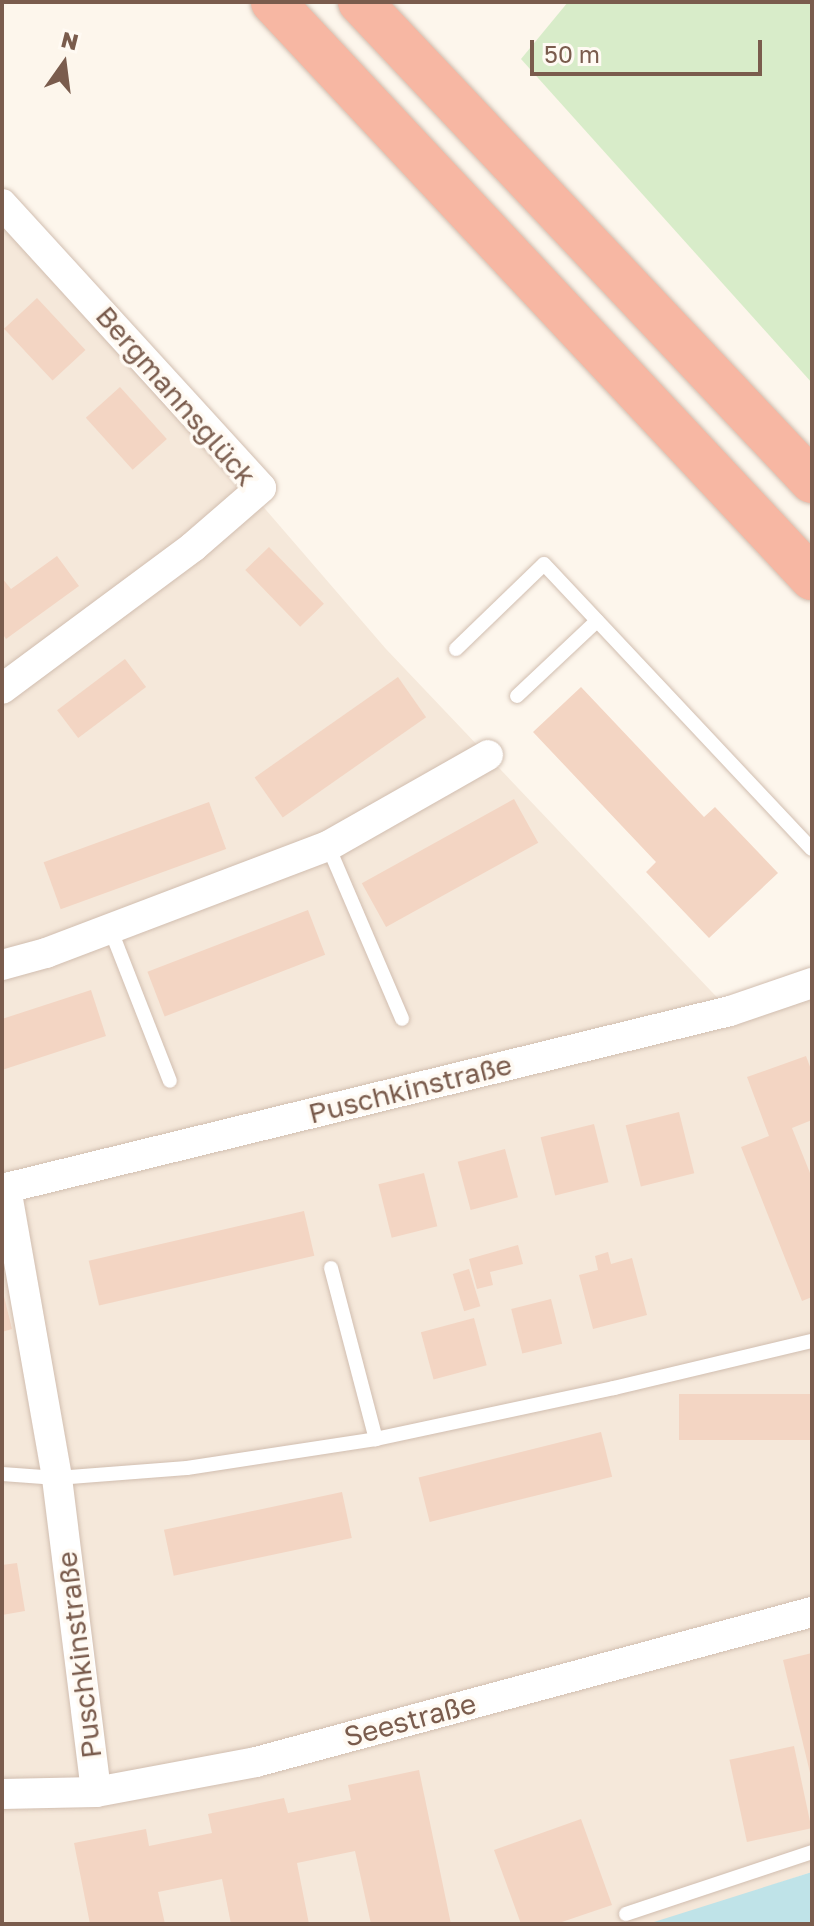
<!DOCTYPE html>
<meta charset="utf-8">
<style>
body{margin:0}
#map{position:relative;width:814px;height:1926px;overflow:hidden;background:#fdf6ec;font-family:"Golos Text",sans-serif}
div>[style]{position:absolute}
.residential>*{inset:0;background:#f5e8da}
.green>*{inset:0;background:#d8ecc9}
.water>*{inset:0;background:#bfe3e8}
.building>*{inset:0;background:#f3d5c3;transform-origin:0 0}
.roads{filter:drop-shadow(0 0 2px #d1beb0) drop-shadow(0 0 2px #d1beb0)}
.service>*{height:14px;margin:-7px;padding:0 7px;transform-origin:7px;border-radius:7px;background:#fff}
.minor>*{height:30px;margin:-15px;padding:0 15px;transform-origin:15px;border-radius:15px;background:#fff}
.motorway>*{height:44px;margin:-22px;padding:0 22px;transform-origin:22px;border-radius:22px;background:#f7b7a3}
span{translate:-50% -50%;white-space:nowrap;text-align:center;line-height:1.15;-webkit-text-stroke:7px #fffaf3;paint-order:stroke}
.street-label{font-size:28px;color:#7a5c4d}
.frame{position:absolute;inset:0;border:4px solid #7a5c4d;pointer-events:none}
.north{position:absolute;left:24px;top:24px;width:80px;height:80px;-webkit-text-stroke:6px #fffaf3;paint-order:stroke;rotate:14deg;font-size:22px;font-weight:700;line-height:32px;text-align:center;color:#7a5c4d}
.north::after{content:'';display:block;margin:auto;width:28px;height:36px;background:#7a5c4d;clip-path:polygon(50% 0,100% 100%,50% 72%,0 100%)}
.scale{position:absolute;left:530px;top:40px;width:232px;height:36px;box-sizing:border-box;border:4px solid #7a5c4d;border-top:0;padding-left:10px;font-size:24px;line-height:28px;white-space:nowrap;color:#7a5c4d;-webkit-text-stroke:6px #fffaf3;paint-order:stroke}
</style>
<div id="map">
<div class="residential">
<i style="clip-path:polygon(2px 204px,386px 649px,730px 1011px,812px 983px,812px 1872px,654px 1924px,2px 1924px)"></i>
</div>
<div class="green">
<i style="clip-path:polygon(568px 2px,812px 2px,812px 383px,521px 59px)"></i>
</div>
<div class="water">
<i style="clip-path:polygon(812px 1872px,812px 1924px,654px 1924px,654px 1922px)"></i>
</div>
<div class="building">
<i style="left:37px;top:298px;width:71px;height:45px;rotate:47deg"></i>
<i style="left:120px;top:387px;width:70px;height:46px;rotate:48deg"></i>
<i style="left:269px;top:547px;width:79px;height:33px;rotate:46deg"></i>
<i style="clip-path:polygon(57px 556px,79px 586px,6px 639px,2px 633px,2px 578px,11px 589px)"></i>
<i style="left:125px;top:659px;width:35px;height:85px;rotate:53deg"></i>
<i style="left:398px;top:677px;width:49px;height:175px;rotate:55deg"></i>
<i style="clip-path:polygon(581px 687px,704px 817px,715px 807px,778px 873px,709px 938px,646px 872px,656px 862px,533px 732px)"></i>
<i style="left:514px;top:799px;width:50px;height:174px;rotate:61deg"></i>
<i style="left:209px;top:802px;width:50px;height:176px;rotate:70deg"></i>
<i style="left:308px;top:910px;width:48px;height:172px;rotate:69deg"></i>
<i style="clip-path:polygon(91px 990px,106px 1036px,2px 1070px,2px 1019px)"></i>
<i style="clip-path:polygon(806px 1056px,812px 1072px,812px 1120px,792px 1128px,812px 1178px,812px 1297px,802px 1301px,741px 1147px,769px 1136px,747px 1077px)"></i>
<i style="left:679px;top:1112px;width:63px;height:55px;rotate:76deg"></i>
<i style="left:594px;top:1124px;width:60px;height:55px;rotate:76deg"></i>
<i style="left:505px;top:1149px;width:50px;height:49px;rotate:75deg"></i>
<i style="left:424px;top:1173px;width:55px;height:47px;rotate:76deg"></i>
<i style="left:304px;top:1211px;width:46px;height:221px;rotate:77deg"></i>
<i style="clip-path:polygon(518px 1245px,523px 1264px,490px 1272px,493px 1285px,477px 1289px,469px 1259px)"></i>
<i style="clip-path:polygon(608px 1252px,611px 1264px,632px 1258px,647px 1315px,593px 1329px,579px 1275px,598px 1270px,595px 1256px)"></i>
<i style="left:469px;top:1269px;width:39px;height:17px;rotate:73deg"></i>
<i style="clip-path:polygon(3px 1292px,12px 1329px,2px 1332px,2px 1293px)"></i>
<i style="left:551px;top:1299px;width:46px;height:41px;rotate:76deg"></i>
<i style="left:474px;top:1318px;width:49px;height:55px;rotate:75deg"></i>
<i style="left:812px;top:1394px;width:46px;height:133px;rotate:90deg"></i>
<i style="left:601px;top:1432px;width:46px;height:188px;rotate:76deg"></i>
<i style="left:342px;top:1492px;width:47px;height:182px;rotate:78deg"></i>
<i style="clip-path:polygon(17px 1563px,25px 1611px,2px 1615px,2px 1565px)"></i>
<i style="clip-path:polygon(812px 1653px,812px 1776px,811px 1777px,783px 1660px)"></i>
<i style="left:794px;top:1746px;width:84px;height:66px;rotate:78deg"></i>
<i style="clip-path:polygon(419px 1770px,451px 1924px,371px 1924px,355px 1851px,297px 1863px,309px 1924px,231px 1924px,222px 1879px,158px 1892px,165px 1924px,90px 1924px,74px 1843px,146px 1829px,149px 1846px,212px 1833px,208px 1814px,284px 1798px,288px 1813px,351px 1800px,348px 1785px)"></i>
<i style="clip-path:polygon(581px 1819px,612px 1905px,556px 1924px,521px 1924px,494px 1850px)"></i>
</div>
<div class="roads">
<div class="service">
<i style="left:456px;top:649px;width:122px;rotate:-44deg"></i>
<i style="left:544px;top:564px;width:391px;rotate:46.8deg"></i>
<i style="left:517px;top:696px;width:110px;rotate:-43.2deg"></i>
<i style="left:328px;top:846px;width:188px;rotate:66.8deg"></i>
<i style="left:110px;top:928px;width:164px;rotate:68.6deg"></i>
<i style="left:331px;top:1268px;width:177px;rotate:75.3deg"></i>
<i style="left:2px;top:1474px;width:55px;rotate:4.2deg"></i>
<i style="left:57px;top:1478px;width:130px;rotate:-4.4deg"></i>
<i style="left:187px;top:1468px;width:191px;rotate:-8.7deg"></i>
<i style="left:376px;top:1439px;width:243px;rotate:-12.1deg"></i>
<i style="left:614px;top:1388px;width:204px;rotate:-13.4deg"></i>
<i style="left:626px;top:1914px;width:196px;rotate:-18.4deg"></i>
</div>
<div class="minor">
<i style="left:2px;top:204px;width:384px;rotate:47.6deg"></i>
<i style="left:261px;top:488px;width:90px;rotate:139.1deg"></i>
<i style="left:193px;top:547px;width:238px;rotate:143.4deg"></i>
<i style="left:2px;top:965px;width:46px;rotate:-15.3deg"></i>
<i style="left:46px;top:953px;width:302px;rotate:-20.8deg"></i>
<i style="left:328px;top:846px;width:184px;rotate:-29.6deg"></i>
<i style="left:6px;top:1188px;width:294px;rotate:80deg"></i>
<i style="left:57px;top:1478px;width:316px;rotate:82.9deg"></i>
<i style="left:2px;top:1189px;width:749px;rotate:-13.74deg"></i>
<i style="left:730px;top:1011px;width:87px;rotate:-18.9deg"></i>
<i style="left:2px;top:1794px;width:94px;rotate:-1.2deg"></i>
<i style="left:96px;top:1792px;width:163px;rotate:-10.6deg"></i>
<i style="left:256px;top:1762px;width:576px;rotate:-15.1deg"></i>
</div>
<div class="motorway">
<i style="left:273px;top:2px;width:789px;rotate:46.9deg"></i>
<i style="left:360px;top:2px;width:659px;rotate:46.66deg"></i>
</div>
</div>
<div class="street-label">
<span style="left:176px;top:396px;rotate:49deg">Bergmannsglück</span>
<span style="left:410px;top:1089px;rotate:-14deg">Puschkinstraße</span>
<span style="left:79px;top:1655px;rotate:-97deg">Puschkinstraße</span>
<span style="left:410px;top:1720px;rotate:-15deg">Seestraße</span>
</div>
<div class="frame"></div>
<div class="north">N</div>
<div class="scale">50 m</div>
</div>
